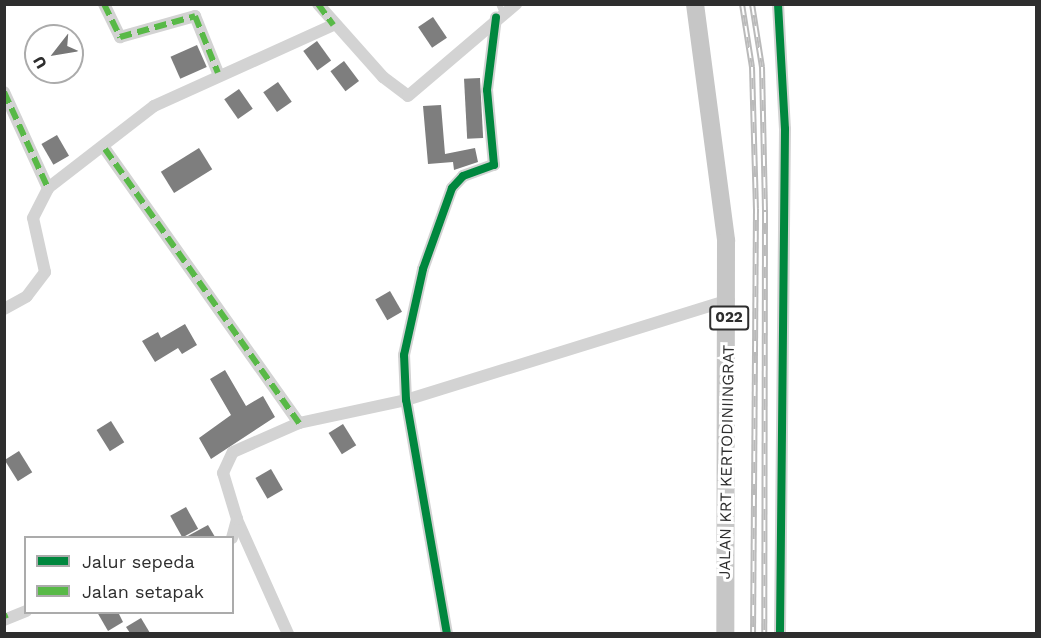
<!DOCTYPE html>
<style>
body{margin:0}
#map{position:relative;width:1041px;height:638px;overflow:hidden;background:#fff;font-family:"Work Sans",sans-serif}
div>[style]{position:absolute}
.building>*{inset:0;background:#7e7e7e;transform-origin:0 0}
.service>*{height:6px;margin:-3px;padding:0 3px;transform-origin:3px;border-radius:3px;background:#d3d3d3}
.minor>*{height:12px;margin:-6px;padding:0 6px;transform-origin:6px;border-radius:6px;background:#d3d3d3}
.primary>*{height:18px;margin:-9px;padding:0 9px;transform-origin:9px;border-radius:9px;background:#c6c6c6}
.rail>*{height:6px;margin-top:-3px;transform-origin:0;background:repeating-linear-gradient(90deg,#fff 0 11px,#bababa 0 22px);box-sizing:border-box;border-block:2px solid #bababa}
.quiet>*{height:6px;margin-top:-3px;transform-origin:0;background:repeating-linear-gradient(90deg,#58b947 0 12px,transparent 0 18px)}
.cycleway>*{height:8px;margin:-4px;padding:0 4px;transform-origin:4px;border-radius:4px;background:#00873e}
span{translate:-50% -50%;white-space:nowrap;text-align:center;line-height:1.15;-webkit-text-stroke:6px #fff;paint-order:stroke}
.shield-label span{padding:2px 4px;background:#fff;border:2px solid;border-radius:4px;-webkit-text-stroke-width:0}
.shield-label{font-size:15px;color:#2e2e2e;font-weight:700}
.street-label{font-size:16px;color:#2e2e2e}
.frame{position:absolute;inset:0;border:6px solid #2e2e2e;pointer-events:none}
.legend{position:absolute;left:24px;top:536px;width:210px;height:78px;box-sizing:border-box;background:#fff;border:2px solid #ababab;margin:0;padding:8px 10px;list-style:none;font-size:18px;color:#2e2e2e}
.legend li{display:flex;align-items:center;gap:12px;height:30px}
.legend b{width:30px;border:2px solid #ababab}
.north{position:absolute;left:24px;top:24px;width:60px;height:60px;box-sizing:border-box;background:#fff;border:2px solid #ababab;border-radius:50%;rotate:239deg;font-size:16px;font-weight:700;line-height:24px;text-align:center;color:#2e2e2e}
.north::after{content:'';display:block;margin:auto;width:21px;height:27px;background:#777;clip-path:polygon(50% 0,100% 100%,50% 72%,0 100%)}
</style>
<div id="map">
<div class="building">
<i style="left:433px;top:17px;width:25px;height:18px;rotate:56deg"></i>
<i style="left:317px;top:41px;width:24px;height:17px;rotate:54deg"></i>
<i style="left:197px;top:45px;width:24px;height:29px;rotate:66deg"></i>
<i style="left:344px;top:61px;width:25px;height:17px;rotate:53deg"></i>
<i style="left:480px;top:78px;width:60px;height:16px;rotate:87deg"></i>
<i style="left:278px;top:82px;width:24px;height:18px;rotate:55deg"></i>
<i style="left:239px;top:89px;width:24px;height:18px;rotate:55deg"></i>
<i style="clip-path:polygon(441px 105px,445px 154px,475px 148px,478px 162px,454px 170px,453px 162px,428px 164px,423px 106px)"></i>
<i style="left:57px;top:135px;width:24px;height:18px;rotate:60deg"></i>
<i style="left:199px;top:148px;width:25px;height:45px;rotate:58deg"></i>
<i style="left:390px;top:291px;width:24px;height:17px;rotate:60deg"></i>
<i style="clip-path:polygon(185px 324px,197px 345px,182px 354px,178px 348px,155px 362px,142px 341px,158px 332px,161px 338px)"></i>
<i style="clip-path:polygon(225px 370px,246px 406px,263px 396px,275px 417px,211px 459px,199px 438px,231px 415px,210px 379px)"></i>
<i style="left:111px;top:421px;width:25px;height:17px;rotate:58deg"></i>
<i style="left:343px;top:424px;width:25px;height:17px;rotate:58deg"></i>
<i style="left:19px;top:451px;width:25px;height:17px;rotate:58deg"></i>
<i style="left:271px;top:469px;width:24px;height:18px;rotate:60deg"></i>
<i style="left:186px;top:507px;width:25px;height:18px;rotate:61deg"></i>
<i style="clip-path:polygon(208px 525px,215px 537px,186px 537px)"></i>
<i style="clip-path:polygon(97px 612px,118px 612px,123px 622px,108px 631px)"></i>
<i style="clip-path:polygon(141px 618px,150px 633px,130px 633px,126px 627px)"></i>
</div>
<div class="service">
<i style="left:499px;top:4px;width:10px;rotate:66deg"></i>
</div>
<div class="minor">
<i style="left:104px;top:4px;width:37px;rotate:64deg"></i>
<i style="left:120px;top:37px;width:78px;rotate:-15.6deg"></i>
<i style="left:195px;top:16px;width:61px;rotate:68deg"></i>
<i style="left:318px;top:4px;width:98px;rotate:48.3deg"></i>
<i style="left:383px;top:77px;width:31px;rotate:37deg"></i>
<i style="left:408px;top:96px;width:142px;rotate:-40.4deg"></i>
<i style="left:778px;top:4px;width:125px;rotate:86.8deg"></i>
<i style="left:785px;top:129px;width:505px;rotate:90.57deg"></i>
<i style="left:4px;top:92px;width:106px;rotate:65.4deg"></i>
<i style="left:105px;top:149px;width:336px;rotate:54.7deg"></i>
<i style="left:4px;top:309px;width:26px;rotate:-29deg"></i>
<i style="left:27px;top:296px;width:30px;rotate:-53deg"></i>
<i style="left:45px;top:272px;width:55px;rotate:-102.5deg"></i>
<i style="left:33px;top:218px;width:34px;rotate:-63deg"></i>
<i style="left:48px;top:188px;width:134px;rotate:-37.7deg"></i>
<i style="left:154px;top:106px;width:196px;rotate:-24.3deg"></i>
<i style="left:238px;top:522px;width:123px;rotate:65.9deg"></i>
<i style="left:232px;top:538px;width:20px;rotate:-75deg"></i>
<i style="left:237px;top:519px;width:48px;rotate:-106.9deg"></i>
<i style="left:223px;top:473px;width:23px;rotate:-65deg"></i>
<i style="left:233px;top:452px;width:72px;rotate:-23.7deg"></i>
<i style="left:299px;top:423px;width:109px;rotate:-12.1deg"></i>
<i style="left:406px;top:400px;width:338px;rotate:-17.2deg"></i>
<i style="left:4px;top:620px;width:24px;rotate:-22deg"></i>
<i style="left:447px;top:634px;width:238px;rotate:-99.9deg"></i>
<i style="left:406px;top:400px;width:45px;rotate:-92.5deg"></i>
<i style="left:404px;top:355px;width:88px;rotate:-77.5deg"></i>
<i style="left:423px;top:269px;width:86px;rotate:-70.3deg"></i>
<i style="left:452px;top:188px;width:16px;rotate:-47deg"></i>
<i style="left:463px;top:176px;width:33px;rotate:-20deg"></i>
<i style="left:494px;top:165px;width:75px;rotate:-95.3deg"></i>
<i style="left:487px;top:90px;width:73px;rotate:-82.9deg"></i>
</div>
<div class="primary">
<i style="left:695px;top:4px;width:239px;rotate:82.5deg"></i>
<i style="left:726px;top:241px;width:393px;rotate:90.1deg"></i>
</div>
<div class="rail">
<i style="left:742px;top:4px;width:64px;rotate:81deg"></i>
<i style="left:752px;top:67px;width:142px;rotate:88.4deg"></i>
<i style="left:756px;top:209px;width:425px;rotate:90.4deg"></i>
<i style="left:752px;top:4px;width:64px;rotate:81deg"></i>
<i style="left:762px;top:67px;width:145px;rotate:88.8deg"></i>
<i style="left:765px;top:212px;width:422px;rotate:90.1deg"></i>
</div>
<div class="quiet">
<i style="left:104px;top:4px;width:37px;rotate:64deg"></i>
<i style="left:120px;top:37px;width:78px;rotate:-15.6deg"></i>
<i style="left:195px;top:16px;width:61px;rotate:68deg"></i>
<i style="left:318px;top:4px;width:26px;rotate:54deg"></i>
<i style="left:4px;top:92px;width:106px;rotate:65.4deg"></i>
<i style="left:105px;top:149px;width:336px;rotate:54.7deg"></i>
<i style="left:4px;top:614px;width:5px;rotate:68deg"></i>
</div>
<div class="cycleway">
<i style="left:778px;top:4px;width:125px;rotate:86.8deg"></i>
<i style="left:785px;top:129px;width:505px;rotate:90.57deg"></i>
<i style="left:447px;top:634px;width:238px;rotate:-99.9deg"></i>
<i style="left:406px;top:400px;width:45px;rotate:-92.5deg"></i>
<i style="left:404px;top:355px;width:88px;rotate:-77.5deg"></i>
<i style="left:423px;top:269px;width:86px;rotate:-70.3deg"></i>
<i style="left:452px;top:188px;width:16px;rotate:-47deg"></i>
<i style="left:463px;top:176px;width:33px;rotate:-20deg"></i>
<i style="left:494px;top:165px;width:75px;rotate:-95.3deg"></i>
<i style="left:487px;top:90px;width:73px;rotate:-82.9deg"></i>
</div>
<div class="shield-label">
<span style="left:729px;top:318px">022</span>
</div>
<div class="street-label">
<span style="left:727px;top:462px;rotate:-89deg">JALAN KRT KERTODINIINGRAT</span>
</div>
<div class="frame"></div>
<ul class="legend">
<li><b style="height:8px;background:#00873e"></b>Jalur sepeda</li>
<li><b style="height:8px;background:#58b947"></b>Jalan setapak</li>
</ul>
<div class="north">U</div>
</div>
